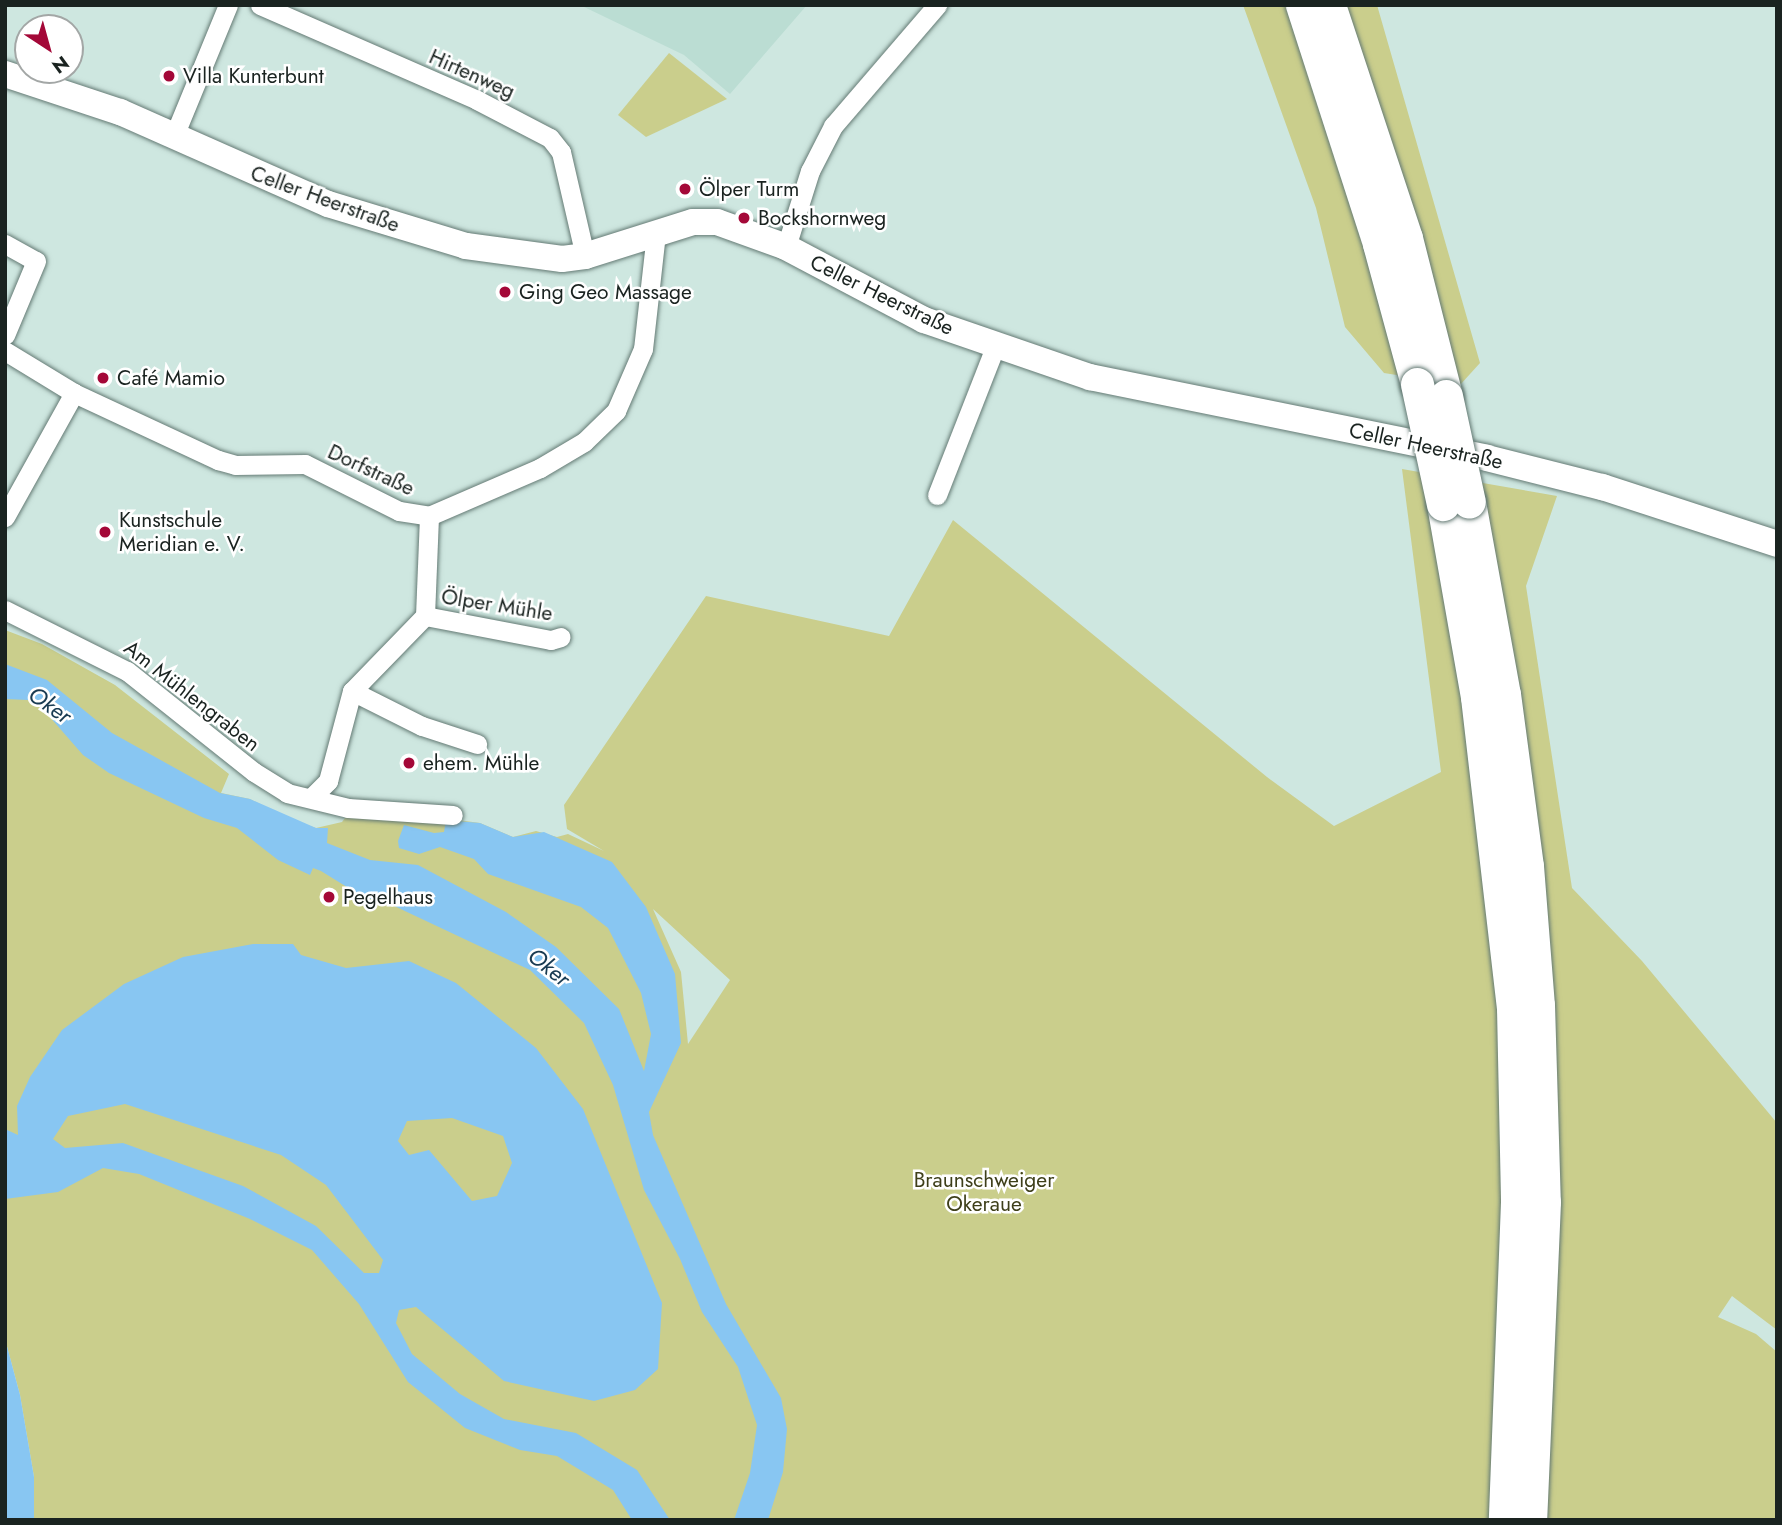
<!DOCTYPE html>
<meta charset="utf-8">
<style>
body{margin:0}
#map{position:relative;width:1782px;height:1525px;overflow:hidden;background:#cee7e0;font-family:Jost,sans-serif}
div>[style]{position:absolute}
.built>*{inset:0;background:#bbddd3}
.green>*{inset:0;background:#cace8c}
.water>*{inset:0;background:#88c6f2}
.roads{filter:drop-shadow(0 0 2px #647a74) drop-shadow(0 0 2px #647a74)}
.street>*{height:19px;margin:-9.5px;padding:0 9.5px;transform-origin:9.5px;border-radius:9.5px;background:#fff}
.secondary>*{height:26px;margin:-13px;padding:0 13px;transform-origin:13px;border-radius:13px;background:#fff}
.highway>*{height:33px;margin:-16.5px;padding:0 16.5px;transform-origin:16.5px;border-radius:16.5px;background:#fff}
.bridges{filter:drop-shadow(0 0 2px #647a74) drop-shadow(0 0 2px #647a74)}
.highway-bridge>*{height:33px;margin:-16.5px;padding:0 16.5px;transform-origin:16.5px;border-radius:16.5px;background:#fff}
.dots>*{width:19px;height:19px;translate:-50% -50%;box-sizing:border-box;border:4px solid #fff;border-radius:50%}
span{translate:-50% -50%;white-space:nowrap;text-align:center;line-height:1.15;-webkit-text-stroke:5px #fff;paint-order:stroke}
.street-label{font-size:21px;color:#1a2320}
.poi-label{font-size:21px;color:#1a2320}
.left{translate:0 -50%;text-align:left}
.park-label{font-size:21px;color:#3e3f1a}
.water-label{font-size:23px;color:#193b52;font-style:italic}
.frame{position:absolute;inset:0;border:7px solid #1a2320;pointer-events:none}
.north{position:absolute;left:14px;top:14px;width:70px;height:70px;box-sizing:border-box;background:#fff;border:2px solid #a3a7a6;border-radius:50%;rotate:144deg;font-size:19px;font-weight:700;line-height:28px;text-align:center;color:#1a2320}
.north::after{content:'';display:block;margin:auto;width:24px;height:32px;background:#a40838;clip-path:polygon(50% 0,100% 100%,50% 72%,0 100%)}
</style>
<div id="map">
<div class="built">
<i style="clip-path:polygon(580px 5px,807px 5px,730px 94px,684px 55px)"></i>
</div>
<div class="green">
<i style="clip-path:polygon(1243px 5px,1377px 5px,1480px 363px,1460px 385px,1384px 373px,1345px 327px,1316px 208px)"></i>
<i style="clip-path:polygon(669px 53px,727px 99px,646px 137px,618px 115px)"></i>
<i style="clip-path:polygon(evenodd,1402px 469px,1557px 496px,1526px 586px,1572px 888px,1642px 961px,1777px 1123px,1777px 1330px,1732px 1296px,1718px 1317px,1756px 1334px,1777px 1352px,1777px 1520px,34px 1520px,34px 1477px,20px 1395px,5px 1339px,5px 630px,42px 644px,115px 685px,229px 774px,221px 793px,250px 799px,284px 817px,316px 828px,342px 822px,349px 813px,458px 820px,480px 823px,513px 837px,536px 831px,557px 837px,568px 834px,604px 851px,567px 829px,564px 805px,706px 596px,889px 636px,953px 520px,1267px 777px,1334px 826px,1441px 772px,1402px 469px,653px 909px,730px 980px,688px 1044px,681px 972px,653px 909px)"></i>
</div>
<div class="water">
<i style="clip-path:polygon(5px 664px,47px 680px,112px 733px,220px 793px,250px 799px,316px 828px,328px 828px,327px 843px,370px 860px,418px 865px,506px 912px,556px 947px,619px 1009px,644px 1071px,651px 1034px,641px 993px,608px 928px,581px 907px,488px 874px,474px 859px,440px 847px,419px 854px,399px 848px,398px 841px,404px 825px,434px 833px,444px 832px,446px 820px,480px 823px,513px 837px,544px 832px,612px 862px,646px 907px,675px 974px,681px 1043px,649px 1112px,653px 1135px,726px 1304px,781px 1398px,787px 1429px,783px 1472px,768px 1520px,734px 1520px,750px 1473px,757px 1425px,738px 1367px,702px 1312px,680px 1259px,644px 1190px,613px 1085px,584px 1023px,530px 970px,390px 904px,363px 897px,321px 871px,313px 868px,310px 875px,278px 860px,237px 828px,204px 818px,109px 773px,83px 755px,42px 708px,28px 700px,5px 699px)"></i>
<i style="clip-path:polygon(evenodd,253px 944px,293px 944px,301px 955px,346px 968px,409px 961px,456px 983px,536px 1048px,583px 1109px,662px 1303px,658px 1369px,635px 1390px,594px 1401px,504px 1381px,416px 1307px,399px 1310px,396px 1323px,412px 1354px,460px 1394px,504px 1419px,576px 1433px,637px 1470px,670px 1520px,632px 1520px,613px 1490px,557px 1456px,520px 1450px,465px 1428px,408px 1382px,359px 1304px,312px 1250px,250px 1219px,139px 1174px,103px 1168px,58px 1192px,5px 1199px,5px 1129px,18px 1135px,17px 1106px,30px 1077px,62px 1030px,124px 984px,183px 957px,253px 944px,125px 1104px,281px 1155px,326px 1185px,383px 1260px,379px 1273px,364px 1273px,316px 1226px,243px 1186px,123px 1143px,65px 1148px,53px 1139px,68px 1116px,125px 1104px,253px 944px,452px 1118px,503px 1136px,512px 1163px,497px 1196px,472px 1201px,429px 1150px,409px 1155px,398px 1141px,407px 1121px,452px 1118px)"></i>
<i style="clip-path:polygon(5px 1339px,20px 1395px,34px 1477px,34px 1520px,6px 1520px)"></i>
</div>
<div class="roads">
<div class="street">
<i style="left:260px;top:5px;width:237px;rotate:23.6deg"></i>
<i style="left:477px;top:100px;width:82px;rotate:27.5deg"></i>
<i style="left:550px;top:138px;width:18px;rotate:52deg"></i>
<i style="left:561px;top:152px;width:107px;rotate:77deg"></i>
<i style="left:174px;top:136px;width:142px;rotate:-67.6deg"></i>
<i style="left:5px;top:244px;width:35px;rotate:29deg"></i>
<i style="left:36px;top:261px;width:80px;rotate:112.7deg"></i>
<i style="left:786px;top:247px;width:80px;rotate:-72.5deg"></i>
<i style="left:810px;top:171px;width:51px;rotate:-62.9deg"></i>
<i style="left:833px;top:126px;width:160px;rotate:-49.3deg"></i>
<i style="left:5px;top:351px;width:81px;rotate:31.3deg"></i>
<i style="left:74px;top:393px;width:159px;rotate:25deg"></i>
<i style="left:218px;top:460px;width:18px;rotate:16deg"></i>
<i style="left:235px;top:465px;width:70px;rotate:-0.8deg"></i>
<i style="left:305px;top:464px;width:105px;rotate:26.6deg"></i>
<i style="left:399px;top:511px;width:30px;rotate:9deg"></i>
<i style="left:429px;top:516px;width:121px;rotate:-23.4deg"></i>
<i style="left:540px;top:468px;width:51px;rotate:-30.6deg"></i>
<i style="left:584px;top:442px;width:45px;rotate:-44.1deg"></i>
<i style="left:616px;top:411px;width:68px;rotate:-66.5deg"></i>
<i style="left:643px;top:349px;width:116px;rotate:-83.6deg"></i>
<i style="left:937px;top:495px;width:159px;rotate:-68.6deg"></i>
<i style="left:5px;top:517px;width:142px;rotate:-60.9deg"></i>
<i style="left:5px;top:610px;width:136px;rotate:26.6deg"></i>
<i style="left:127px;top:671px;width:162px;rotate:38.5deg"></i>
<i style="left:254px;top:772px;width:39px;rotate:32deg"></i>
<i style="left:287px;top:793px;width:63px;rotate:13.8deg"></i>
<i style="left:348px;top:808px;width:105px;rotate:3.8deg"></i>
<i style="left:425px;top:616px;width:128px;rotate:10.8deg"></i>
<i style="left:551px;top:640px;width:10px;rotate:-17deg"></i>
<i style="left:352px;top:691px;width:78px;rotate:26.6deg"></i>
<i style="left:422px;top:726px;width:58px;rotate:18.1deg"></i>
<i style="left:312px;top:797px;width:23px;rotate:-45deg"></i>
<i style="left:328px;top:781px;width:93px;rotate:-75.1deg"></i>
<i style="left:352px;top:691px;width:105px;rotate:-45.8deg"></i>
<i style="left:425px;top:616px;width:100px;rotate:-87.7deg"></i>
</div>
<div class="secondary">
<i style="left:5px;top:74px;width:121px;rotate:18.3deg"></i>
<i style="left:120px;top:112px;width:227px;rotate:23.9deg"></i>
<i style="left:328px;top:204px;width:144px;rotate:16.9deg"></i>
<i style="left:466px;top:246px;width:97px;rotate:7.7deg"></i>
<i style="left:562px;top:259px;width:23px;rotate:-7deg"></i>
<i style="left:585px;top:256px;width:113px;rotate:-17.5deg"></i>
<i style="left:693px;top:222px;width:24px"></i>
<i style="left:717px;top:222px;width:73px;rotate:19.9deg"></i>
<i style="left:786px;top:247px;width:156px;rotate:27.9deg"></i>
<i style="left:924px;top:320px;width:176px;rotate:19deg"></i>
<i style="left:1090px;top:377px;width:405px;rotate:11.5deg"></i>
<i style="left:1487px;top:458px;width:119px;rotate:14.2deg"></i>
<i style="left:1602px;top:487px;width:184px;rotate:18deg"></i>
</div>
<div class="highway">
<i style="left:1302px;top:5px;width:251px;rotate:72.1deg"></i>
<i style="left:1379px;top:244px;width:145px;rotate:74.8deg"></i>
<i style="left:1329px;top:5px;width:245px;rotate:71.7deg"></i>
<i style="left:1406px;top:238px;width:163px;rotate:75.8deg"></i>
<i style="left:1469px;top:502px;width:195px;rotate:79.7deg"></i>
<i style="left:1504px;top:694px;width:174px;rotate:82.4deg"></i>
<i style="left:1527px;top:866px;width:139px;rotate:85.5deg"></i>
<i style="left:1538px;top:1005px;width:197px;rotate:88.3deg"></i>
<i style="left:1544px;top:1202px;width:318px;rotate:92.5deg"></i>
<i style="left:1443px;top:504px;width:196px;rotate:80deg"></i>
<i style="left:1477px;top:697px;width:313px;rotate:83.4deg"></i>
<i style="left:1513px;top:1008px;width:194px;rotate:88.8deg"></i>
<i style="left:1517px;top:1202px;width:318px;rotate:92.2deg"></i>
</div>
</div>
<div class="bridges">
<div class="highway-bridge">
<i style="left:1417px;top:384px;width:123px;rotate:77.8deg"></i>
<i style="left:1446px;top:396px;width:108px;rotate:77.8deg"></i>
</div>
</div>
<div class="dots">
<i style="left:169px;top:76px;background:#a40838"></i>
<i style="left:685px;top:189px;background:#a40838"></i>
<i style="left:744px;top:218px;background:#a40838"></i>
<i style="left:505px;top:292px;background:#a40838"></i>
<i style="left:103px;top:378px;background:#a40838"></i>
<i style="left:105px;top:532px;background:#a40838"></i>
<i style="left:409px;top:763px;background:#a40838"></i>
<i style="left:329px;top:897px;background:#a40838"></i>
</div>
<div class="street-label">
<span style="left:472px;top:74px;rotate:24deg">Hirtenweg</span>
<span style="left:325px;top:199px;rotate:20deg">Celler Heerstraße</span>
<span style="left:882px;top:295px;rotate:26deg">Celler Heerstraße</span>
<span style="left:1426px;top:446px;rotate:12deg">Celler Heerstraße</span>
<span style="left:371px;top:470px;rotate:25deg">Dorfstraße</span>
<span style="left:497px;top:605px;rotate:9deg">Ölper Mühle</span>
<span style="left:192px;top:696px;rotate:38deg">Am Mühlengraben</span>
</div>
<div class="poi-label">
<span class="left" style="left:183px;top:76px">Villa Kunterbunt</span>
<span class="left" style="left:699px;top:189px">Ölper Turm</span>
<span class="left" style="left:758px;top:218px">Bockshornweg</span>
<span class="left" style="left:519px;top:292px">Ging Geo Massage</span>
<span class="left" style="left:117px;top:378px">Café Mamio</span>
<span class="left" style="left:119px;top:532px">Kunstschule<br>Meridian e. V.</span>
<span class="left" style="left:423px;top:763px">ehem. Mühle</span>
<span class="left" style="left:343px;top:897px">Pegelhaus</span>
</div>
<div class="park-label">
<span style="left:984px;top:1192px">Braunschweiger<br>Okeraue</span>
</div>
<div class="water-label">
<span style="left:50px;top:705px;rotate:35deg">Oker</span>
<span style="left:549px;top:967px;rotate:39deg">Oker</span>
</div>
<div class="frame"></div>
<div class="north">N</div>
</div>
